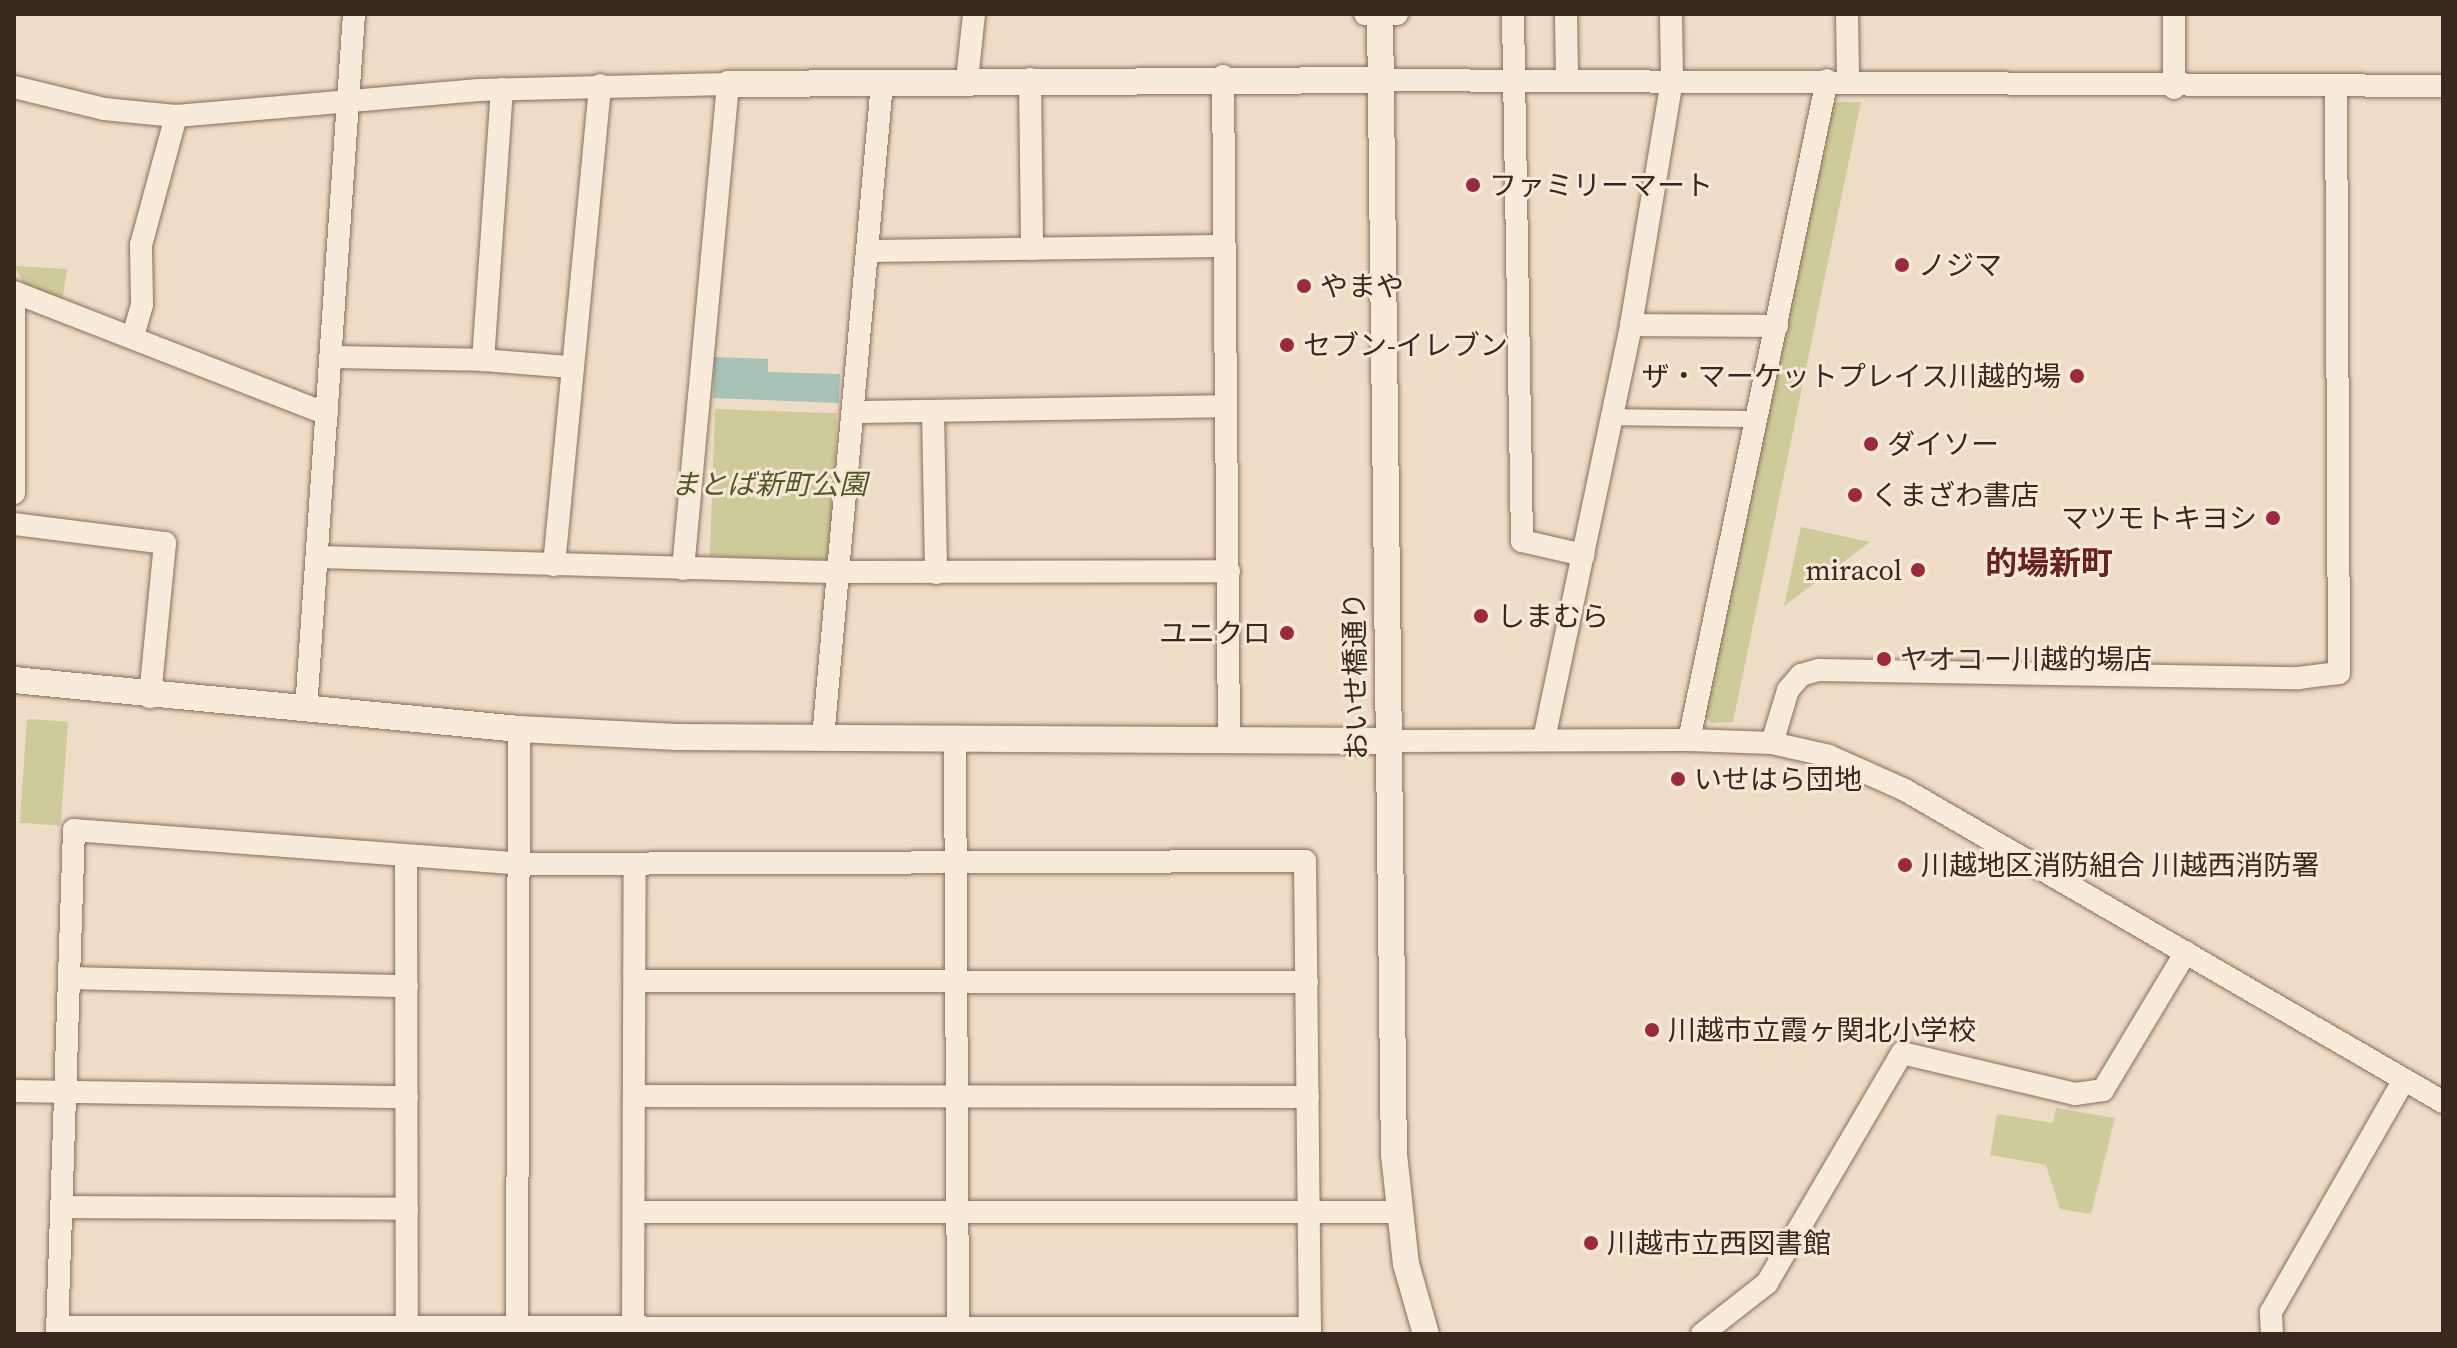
<!DOCTYPE html>
<meta charset="utf-8">
<style>
body{margin:0}
#map{position:relative;width:2457px;height:1348px;overflow:hidden;background:#efdcc6;font-family:"Source Serif 4","Noto Sans JP",serif}
div>[style]{position:absolute}
.green>*{inset:0;background:#cdcb99;transform-origin:0 0}
.water>*{inset:0;background:#a7c2b6}
.roads{filter:drop-shadow(0 0 2px #8a6d5b) drop-shadow(0 0 2px #8a6d5b)}
.pedestrian>*{height:16px;margin:-8px;padding:0 8px;transform-origin:8px;border-radius:8px;background:#f9ebda}
.minor>*{height:22px;margin:-11px;padding:0 11px;transform-origin:11px;border-radius:11px;background:#f9ebda}
.tertiary>*{height:26px;margin:-13px;padding:0 13px;transform-origin:13px;border-radius:13px;background:#f9ebda}
.dots>*{width:22px;height:22px;translate:-50% -50%;box-sizing:border-box;border:4px solid #f6e8d6;border-radius:50%}
span{translate:-50% -50%;white-space:nowrap;text-align:center;line-height:1.15;-webkit-text-stroke:6px #f6e8d6;paint-order:stroke}
.poi-label{font-size:28px;color:#3a281f}
.left{translate:0 -50%;text-align:left}
.right{translate:-100% -50%;text-align:right}
.park-label{font-size:28px;color:#525726;font-style:italic}
.street-label{font-size:28px;color:#3a281f}
.quarter-label{font-size:32px;color:#67221e;font-weight:700}
.frame{position:absolute;inset:0;border:16px solid #3a281f;pointer-events:none}
</style>
<div id="map">
<div class="green">
<i style="clip-path:polygon(1834px 102px,1861px 102px,1733px 722px,1711px 723px,1704px 716px)"></i>
<i style="clip-path:polygon(15px 266px,67px 269px,62px 301px,25px 287px)"></i>
<i style="left:715px;top:409px;width:122px;height:147px;rotate:2deg"></i>
<i style="clip-path:polygon(1801px 527px,1870px 542px,1784px 606px)"></i>
<i style="left:27px;top:719px;width:41px;height:104px;rotate:4deg"></i>
<i style="clip-path:polygon(2056px 1108px,2115px 1118px,2091px 1214px,2060px 1209px,2046px 1165px,1990px 1155px,1997px 1114px,2053px 1123px)"></i>
</div>
<div class="water">
<i style="clip-path:polygon(714px 357px,768px 359px,768px 372px,840px 374px,839px 403px,713px 398px)"></i>
</div>
<div class="roads">
<div class="pedestrian">
<i style="left:1612px;top:417px;width:146px;rotate:0.8deg"></i>
</div>
<div class="minor">
<i style="left:1365px;top:14px;width:32px"></i>
<i style="left:1513px;top:14px;width:527px;rotate:89.02deg"></i>
<i style="left:1522px;top:541px;width:63px;rotate:12.9deg"></i>
<i style="left:1566px;top:14px;width:64px;rotate:89.1deg"></i>
<i style="left:1847px;top:14px;width:67px;rotate:89.1deg"></i>
<i style="left:2174px;top:14px;width:74px;rotate:90deg"></i>
<i style="left:1223px;top:76px;width:662px;rotate:89.48deg"></i>
<i style="left:1030px;top:79px;width:170px;rotate:89.3deg"></i>
<i style="left:967px;top:80px;width:66px;rotate:-83.9deg"></i>
<i style="left:1380px;top:80px;width:1063px;rotate:0.32deg"></i>
<i style="left:14px;top:87px;width:93px;rotate:13.7deg"></i>
<i style="left:104px;top:109px;width:72px;rotate:5.6deg"></i>
<i style="left:176px;top:116px;width:304px;rotate:-4.9deg"></i>
<i style="left:479px;top:90px;width:249px;rotate:-1.4deg"></i>
<i style="left:728px;top:84px;width:487px;rotate:95.3deg"></i>
<i style="left:502px;top:89px;width:272px;rotate:94deg"></i>
<i style="left:483px;top:360px;width:87px;rotate:4.6deg"></i>
<i style="left:867px;top:251px;width:357px;rotate:-0.8deg"></i>
<i style="left:14px;top:292px;width:336px;rotate:21.3deg"></i>
<i style="left:14px;top:302px;width:191px;rotate:90deg"></i>
<i style="left:1631px;top:325px;width:146px;rotate:0.4deg"></i>
<i style="left:133px;top:336px;width:33px;rotate:-74deg"></i>
<i style="left:142px;top:304px;width:59px;rotate:-91deg"></i>
<i style="left:141px;top:245px;width:134px;rotate:-74.8deg"></i>
<i style="left:333px;top:357px;width:150px;rotate:1.1deg"></i>
<i style="left:856px;top:412px;width:370px;rotate:-0.9deg"></i>
<i style="left:933px;top:413px;width:160px;rotate:88.9deg"></i>
<i style="left:14px;top:524px;width:152px;rotate:7.2deg"></i>
<i style="left:165px;top:543px;width:155px;rotate:95.6deg"></i>
<i style="left:319px;top:557px;width:510px;rotate:1.68deg"></i>
<i style="left:829px;top:572px;width:400px;rotate:-0.1deg"></i>
<i style="left:554px;top:565px;width:482px;rotate:-84.5deg"></i>
<i style="left:306px;top:709px;width:697px;rotate:-86.05deg"></i>
<i style="left:955px;top:737px;width:597px;rotate:89.71deg"></i>
<i style="left:823px;top:738px;width:658px;rotate:-84.85deg"></i>
<i style="left:1544px;top:739px;width:423px;rotate:-78.1deg"></i>
<i style="left:1631px;top:325px;width:248px;rotate:-80.5deg"></i>
<i style="left:1672px;top:80px;width:66px;rotate:-90.9deg"></i>
<i style="left:1689px;top:740px;width:674px;rotate:-78.19deg"></i>
<i style="left:1388px;top:741px;width:301px;rotate:-0.2deg"></i>
<i style="left:1689px;top:740px;width:83px;rotate:2.1deg"></i>
<i style="left:1772px;top:743px;width:58px;rotate:12.8deg"></i>
<i style="left:1829px;top:756px;width:83px;rotate:24.1deg"></i>
<i style="left:1905px;top:790px;width:622px;rotate:30.11deg"></i>
<i style="left:1772px;top:743px;width:55px;rotate:-73.2deg"></i>
<i style="left:1788px;top:690px;width:20px;rotate:-49deg"></i>
<i style="left:1801px;top:675px;width:19px;rotate:-16deg"></i>
<i style="left:1819px;top:670px;width:479px;rotate:1deg"></i>
<i style="left:2298px;top:678px;width:41px;rotate:-7deg"></i>
<i style="left:2339px;top:673px;width:586px;rotate:-90.29deg"></i>
<i style="left:406px;top:858px;width:469px;rotate:89.9deg"></i>
<i style="left:69px;top:978px;width:338px;rotate:1.4deg"></i>
<i style="left:635px;top:981px;width:672px;rotate:0.09deg"></i>
<i style="left:14px;top:1091px;width:393px;rotate:0.9deg"></i>
<i style="left:636px;top:1096px;width:672px;rotate:0.09deg"></i>
<i style="left:61px;top:1207px;width:346px;rotate:0.3deg"></i>
<i style="left:635px;top:1212px;width:764px"></i>
<i style="left:58px;top:1327px;width:1252px;rotate:0.05deg"></i>
<i style="left:57px;top:1334px;width:504px;rotate:-88.07deg"></i>
<i style="left:74px;top:830px;width:448px;rotate:4.3deg"></i>
<i style="left:521px;top:864px;width:784px;rotate:-0.22deg"></i>
<i style="left:1305px;top:861px;width:473px;rotate:89.4deg"></i>
<i style="left:517px;top:1334px;width:605px;rotate:-89.81deg"></i>
<i style="left:633px;top:1334px;width:468px;rotate:-89.8deg"></i>
<i style="left:1702px;top:1334px;width:83px;rotate:-38.1deg"></i>
<i style="left:1767px;top:1283px;width:267px;rotate:-59.6deg"></i>
<i style="left:1902px;top:1053px;width:178px;rotate:13.3deg"></i>
<i style="left:2075px;top:1094px;width:28px;rotate:-8deg"></i>
<i style="left:2103px;top:1090px;width:161px;rotate:-59deg"></i>
<i style="left:2272px;top:1334px;width:22px;rotate:-93deg"></i>
<i style="left:2271px;top:1312px;width:267px;rotate:-60.2deg"></i>
</div>
<div class="tertiary">
<i style="left:1380px;top:14px;width:1140px;rotate:89.3deg"></i>
<i style="left:1394px;top:1154px;width:111px;rotate:83.8deg"></i>
<i style="left:1406px;top:1264px;width:73px;rotate:74.1deg"></i>
<i style="left:728px;top:84px;width:652px;rotate:-0.35deg"></i>
<i style="left:14px;top:680px;width:507px;rotate:5.54deg"></i>
<i style="left:519px;top:729px;width:158px;rotate:2.9deg"></i>
<i style="left:677px;top:737px;width:711px;rotate:0.32deg"></i>
</div>
</div>
<div class="dots">
<i style="left:1473px;top:185px;background:#9a2b3d"></i>
<i style="left:1902px;top:265px;background:#9a2b3d"></i>
<i style="left:1304px;top:286px;background:#9a2b3d"></i>
<i style="left:1287px;top:345px;background:#9a2b3d"></i>
<i style="left:2077px;top:376px;background:#9a2b3d"></i>
<i style="left:1871px;top:444px;background:#9a2b3d"></i>
<i style="left:1855px;top:495px;background:#9a2b3d"></i>
<i style="left:2273px;top:518px;background:#9a2b3d"></i>
<i style="left:1918px;top:570px;background:#9a2b3d"></i>
<i style="left:1481px;top:616px;background:#9a2b3d"></i>
<i style="left:1287px;top:633px;background:#9a2b3d"></i>
<i style="left:1884px;top:659px;background:#9a2b3d"></i>
<i style="left:1678px;top:779px;background:#9a2b3d"></i>
<i style="left:1905px;top:865px;background:#9a2b3d"></i>
<i style="left:1652px;top:1030px;background:#9a2b3d"></i>
<i style="left:1591px;top:1243px;background:#9a2b3d"></i>
</div>
<div class="poi-label">
<span class="left" style="left:1489px;top:185px">ファミリーマート</span>
<span class="left" style="left:1918px;top:265px">ノジマ</span>
<span class="left" style="left:1320px;top:286px">やまや</span>
<span class="left" style="left:1303px;top:345px">セブン-イレブン</span>
<span class="right" style="left:2061px;top:376px">ザ・マーケットプレイス川越的場</span>
<span class="left" style="left:1887px;top:444px">ダイソー</span>
<span class="left" style="left:1871px;top:495px">くまざわ書店</span>
<span class="right" style="left:2257px;top:518px">マツモトキヨシ</span>
<span class="right" style="left:1902px;top:570px">miracol</span>
<span class="left" style="left:1497px;top:616px">しまむら</span>
<span class="right" style="left:1271px;top:633px">ユニクロ</span>
<span class="left" style="left:1900px;top:659px">ヤオコー川越的場店</span>
<span class="left" style="left:1694px;top:779px">いせはら団地</span>
<span class="left" style="left:1921px;top:865px">川越地区消防組合 川越西消防署</span>
<span class="left" style="left:1668px;top:1030px">川越市立霞ヶ関北小学校</span>
<span class="left" style="left:1607px;top:1243px">川越市立西図書館</span>
</div>
<div class="park-label">
<span style="left:769px;top:484px">まとば新町公園</span>
</div>
<div class="street-label">
<span style="left:1355px;top:676px;rotate:-91deg">おいせ橋通り</span>
</div>
<div class="quarter-label">
<span style="left:2049px;top:563px">的場新町</span>
</div>
<div class="frame"></div>
</div>
